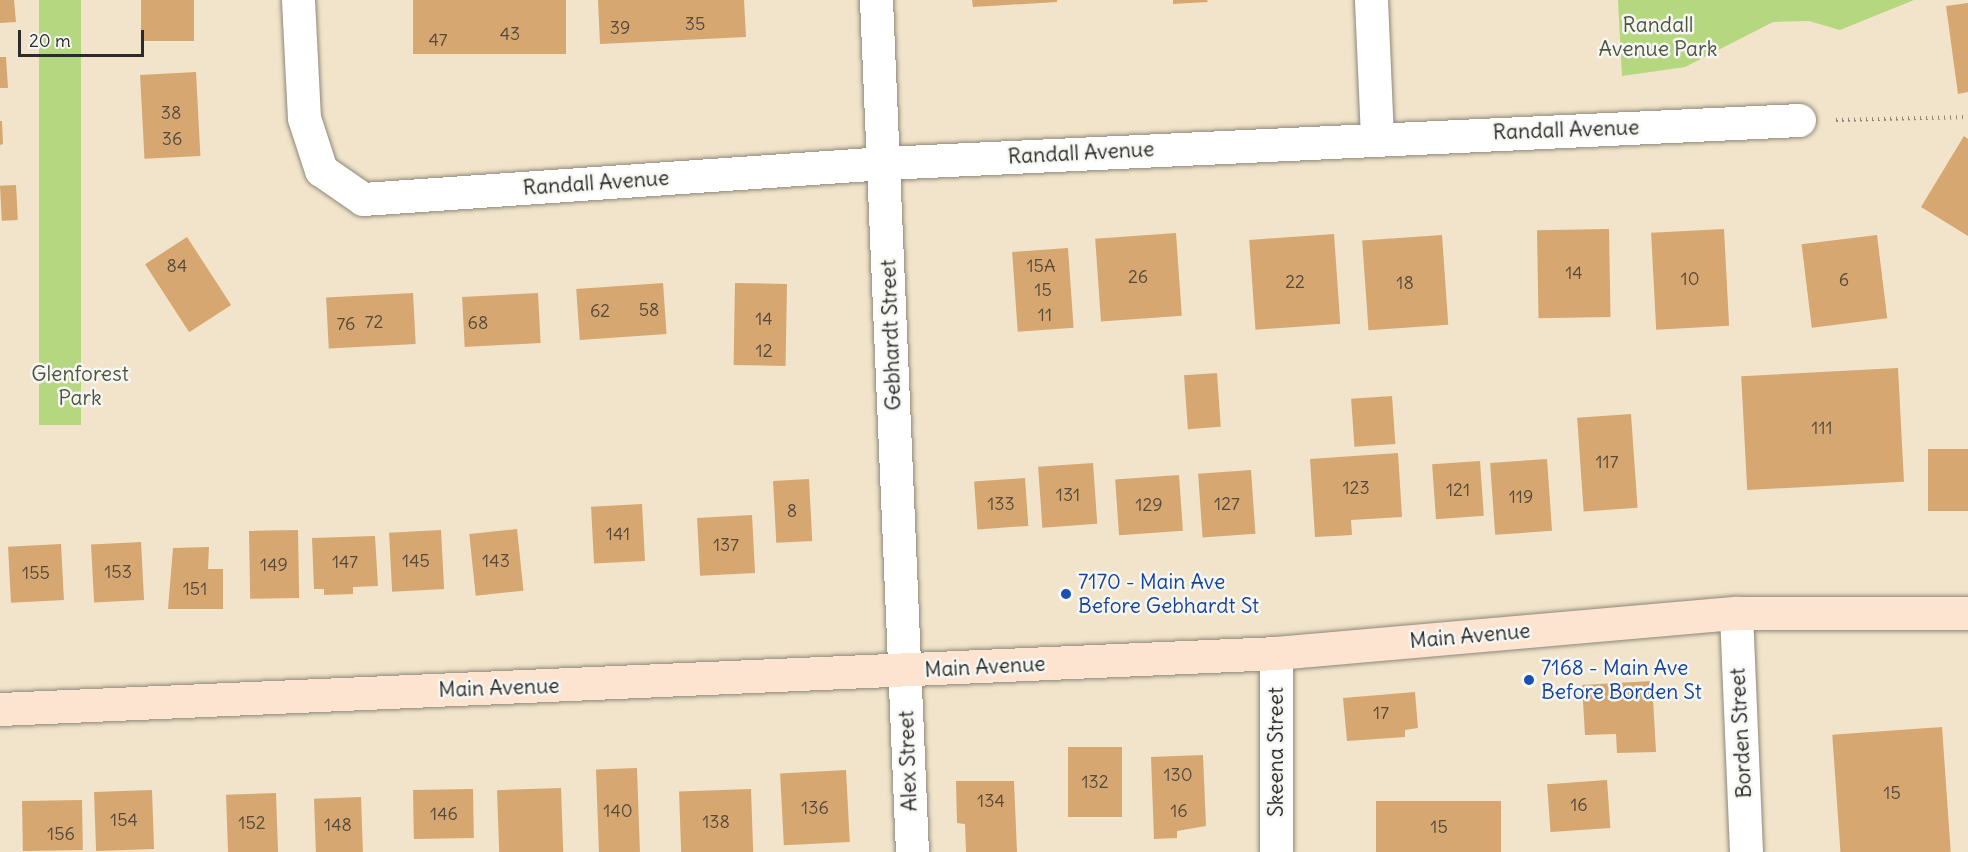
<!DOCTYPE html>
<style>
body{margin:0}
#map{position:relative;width:1968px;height:852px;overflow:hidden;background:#f1e4ca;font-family:Delius,sans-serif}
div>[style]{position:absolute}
.green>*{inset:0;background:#b5d77f;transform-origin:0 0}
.building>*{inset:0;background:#d6a771;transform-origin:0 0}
.path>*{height:4px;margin-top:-2px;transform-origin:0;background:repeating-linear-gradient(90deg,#8e887a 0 1.5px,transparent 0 6px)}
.roads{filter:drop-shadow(0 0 2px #8e887a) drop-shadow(0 0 2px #8e887a)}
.street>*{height:33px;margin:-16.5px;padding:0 16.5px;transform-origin:16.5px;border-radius:16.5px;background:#fff}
.secondary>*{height:33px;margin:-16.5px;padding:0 16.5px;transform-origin:16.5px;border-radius:16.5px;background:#fde4d1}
.dots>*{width:16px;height:16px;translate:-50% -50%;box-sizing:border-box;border:3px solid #f6f6f2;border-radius:50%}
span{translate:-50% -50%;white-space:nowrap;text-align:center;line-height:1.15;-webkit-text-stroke:5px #f6f6f2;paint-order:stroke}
.number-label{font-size:18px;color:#564a3c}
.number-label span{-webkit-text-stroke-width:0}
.park-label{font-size:21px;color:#4e5640}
.street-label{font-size:21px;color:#2b2b2b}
.transit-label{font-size:21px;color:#164399}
.left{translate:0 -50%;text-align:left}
.scale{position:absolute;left:18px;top:30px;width:126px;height:27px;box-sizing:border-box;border:3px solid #2b2b2b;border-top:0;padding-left:8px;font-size:18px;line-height:21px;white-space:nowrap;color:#2b2b2b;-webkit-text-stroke:4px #f6f6f2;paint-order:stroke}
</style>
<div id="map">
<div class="green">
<i style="left:39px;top:0;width:42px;height:425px"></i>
<i style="clip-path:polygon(1618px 0,1914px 0,1840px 30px,1809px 21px,1773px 22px,1685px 67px,1622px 76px)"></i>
</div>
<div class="building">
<i style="clip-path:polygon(0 0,14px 0,16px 22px,0 23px)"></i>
<i style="left:141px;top:0;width:53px;height:41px"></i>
<i style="left:413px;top:0;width:153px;height:54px"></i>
<i style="clip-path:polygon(598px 0,744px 0,746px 37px,600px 44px)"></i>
<i style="clip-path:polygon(972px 0,1057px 0,1057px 2px,973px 7px)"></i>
<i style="clip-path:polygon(1173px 0,1207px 0,1208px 2px,1173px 4px)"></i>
<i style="clip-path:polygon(1968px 3px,1968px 92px,1958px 94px,1946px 6px)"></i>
<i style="clip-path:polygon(0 57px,6px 57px,8px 88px,0 88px)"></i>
<i style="left:196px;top:72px;width:84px;height:56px;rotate:87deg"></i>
<i style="clip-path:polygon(0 121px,2px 121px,3px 144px,0 145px)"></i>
<i style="clip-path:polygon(1964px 136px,1968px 139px,1968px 236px,1921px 207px)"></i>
<i style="left:16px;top:185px;width:35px;height:16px;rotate:87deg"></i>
<i style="left:1609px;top:229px;width:88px;height:72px;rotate:89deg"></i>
<i style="left:1724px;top:229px;width:97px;height:73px;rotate:87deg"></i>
<i style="left:1176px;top:233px;width:83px;height:81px;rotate:86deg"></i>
<i style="left:1334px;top:234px;width:90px;height:85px;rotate:86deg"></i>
<i style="left:1442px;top:235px;width:90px;height:80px;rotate:86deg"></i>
<i style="left:1877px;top:235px;width:84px;height:76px;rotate:83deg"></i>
<i style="left:187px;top:237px;width:81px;height:50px;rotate:57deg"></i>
<i style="left:1068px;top:248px;width:80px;height:56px;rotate:86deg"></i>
<i style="left:663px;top:283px;width:51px;height:87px;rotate:86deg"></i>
<i style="left:735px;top:283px;width:52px;height:82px;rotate:1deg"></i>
<i style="left:413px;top:293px;width:51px;height:87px;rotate:87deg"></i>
<i style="left:538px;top:293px;width:50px;height:76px;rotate:87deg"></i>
<i style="left:1898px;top:368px;width:114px;height:157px;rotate:87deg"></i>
<i style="left:1217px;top:373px;width:54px;height:33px;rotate:86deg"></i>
<i style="left:1392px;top:396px;width:48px;height:41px;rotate:86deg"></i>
<i style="left:1631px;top:414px;width:94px;height:54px;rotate:86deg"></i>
<i style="left:1968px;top:449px;width:62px;height:40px;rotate:90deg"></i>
<i style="clip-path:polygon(1398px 453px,1402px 517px,1351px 520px,1352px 535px,1315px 537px,1310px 459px)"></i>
<i style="left:1547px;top:459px;width:72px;height:57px;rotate:86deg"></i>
<i style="left:1480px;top:461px;width:55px;height:48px;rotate:86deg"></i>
<i style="left:1093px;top:463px;width:61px;height:55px;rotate:86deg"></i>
<i style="left:1251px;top:470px;width:64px;height:53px;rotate:86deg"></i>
<i style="left:1179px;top:475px;width:56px;height:64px;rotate:86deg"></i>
<i style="left:1025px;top:478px;width:48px;height:51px;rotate:86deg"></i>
<i style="left:809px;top:479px;width:62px;height:36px;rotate:87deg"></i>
<i style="left:642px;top:504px;width:57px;height:51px;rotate:87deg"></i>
<i style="left:752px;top:515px;width:58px;height:55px;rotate:87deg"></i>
<i style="left:517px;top:529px;width:62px;height:48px;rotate:84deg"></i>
<i style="left:298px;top:530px;width:68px;height:49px;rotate:89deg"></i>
<i style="left:441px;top:530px;width:59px;height:52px;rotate:87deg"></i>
<i style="clip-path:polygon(375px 536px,378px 586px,353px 587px,353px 594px,324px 595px,324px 589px,314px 589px,312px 538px)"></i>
<i style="left:141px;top:542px;width:58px;height:50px;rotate:87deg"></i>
<i style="left:61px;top:544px;width:56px;height:53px;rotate:87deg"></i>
<i style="clip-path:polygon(209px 547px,208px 569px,223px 569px,223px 609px,168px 609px,173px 548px)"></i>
<i style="clip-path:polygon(1652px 681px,1656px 752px,1617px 753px,1616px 734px,1585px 735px,1582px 685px)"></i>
<i style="clip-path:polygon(1415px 692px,1418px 728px,1405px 730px,1405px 737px,1347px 741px,1343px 698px)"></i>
<i style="left:1942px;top:727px;width:125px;height:110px;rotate:86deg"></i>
<i style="left:1068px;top:747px;width:54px;height:70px"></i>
<i style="clip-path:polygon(1203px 755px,1206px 826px,1177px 831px,1177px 838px,1154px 839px,1151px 757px)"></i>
<i style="left:637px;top:768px;width:84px;height:41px;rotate:88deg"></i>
<i style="left:846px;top:770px;width:72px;height:66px;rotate:87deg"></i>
<i style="left:1607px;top:780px;width:48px;height:60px;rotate:86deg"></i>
<i style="clip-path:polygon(956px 781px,1014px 781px,1017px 852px,966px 852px,965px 824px,957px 823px)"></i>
<i style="left:561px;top:788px;width:64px;height:64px;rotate:88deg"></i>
<i style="left:473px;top:789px;width:49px;height:60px;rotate:89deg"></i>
<i style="left:751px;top:789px;width:63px;height:72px;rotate:88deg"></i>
<i style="left:152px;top:790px;width:59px;height:58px;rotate:88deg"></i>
<i style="left:276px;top:793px;width:59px;height:50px;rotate:88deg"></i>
<i style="left:361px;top:797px;width:55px;height:47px;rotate:88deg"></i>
<i style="left:82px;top:800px;width:50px;height:60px;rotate:89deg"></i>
<i style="left:1501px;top:801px;width:51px;height:125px;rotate:90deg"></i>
</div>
<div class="path">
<i style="left:1836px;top:120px;width:132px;rotate:-1.3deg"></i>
</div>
<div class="roads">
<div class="street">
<i style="left:298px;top:0;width:118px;rotate:87.1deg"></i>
<i style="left:304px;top:118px;width:55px;rotate:71.9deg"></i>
<i style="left:321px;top:170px;width:51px;rotate:34.6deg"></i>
<i style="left:363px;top:199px;width:522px;rotate:-3.95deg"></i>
<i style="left:884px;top:163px;width:916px;rotate:-2.69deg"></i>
<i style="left:876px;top:0;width:853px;rotate:87.58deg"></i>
<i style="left:1371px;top:0;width:138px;rotate:87.5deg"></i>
<i style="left:1736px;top:613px;width:239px;rotate:87.6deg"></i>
<i style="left:1276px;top:653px;width:199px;rotate:90deg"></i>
</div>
<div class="secondary">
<i style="left:0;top:709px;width:1277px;rotate:-2.51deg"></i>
<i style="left:1276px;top:653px;width:462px;rotate:-5deg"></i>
<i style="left:1736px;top:613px;width:232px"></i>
</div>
</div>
<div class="dots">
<i style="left:1066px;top:594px;background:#1a4fb4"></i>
<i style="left:1529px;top:680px;background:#1a4fb4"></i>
</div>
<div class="number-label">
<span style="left:695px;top:24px">35</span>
<span style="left:620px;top:28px">39</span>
<span style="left:510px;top:34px">43</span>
<span style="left:438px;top:40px">47</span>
<span style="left:171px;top:113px">38</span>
<span style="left:172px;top:139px">36</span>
<span style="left:177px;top:266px">84</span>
<span style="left:1041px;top:266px">15A</span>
<span style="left:1574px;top:273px">14</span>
<span style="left:1138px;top:277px">26</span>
<span style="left:1690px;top:279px">10</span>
<span style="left:1844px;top:280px">6</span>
<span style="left:1295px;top:282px">22</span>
<span style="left:1405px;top:283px">18</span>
<span style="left:1043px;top:290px">15</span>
<span style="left:649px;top:310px">58</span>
<span style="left:600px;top:311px">62</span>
<span style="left:1045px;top:315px">11</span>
<span style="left:764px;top:319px">14</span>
<span style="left:374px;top:322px">72</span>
<span style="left:478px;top:323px">68</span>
<span style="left:346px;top:324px">76</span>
<span style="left:764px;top:351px">12</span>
<span style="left:1822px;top:428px">111</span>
<span style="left:1607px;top:462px">117</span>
<span style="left:1356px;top:488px">123</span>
<span style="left:1458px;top:490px">121</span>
<span style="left:1068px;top:495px">131</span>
<span style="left:1521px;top:497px">119</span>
<span style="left:1001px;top:504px">133</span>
<span style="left:1227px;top:504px">127</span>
<span style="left:1149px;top:505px">129</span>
<span style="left:792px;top:511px">8</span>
<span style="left:618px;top:534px">141</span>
<span style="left:726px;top:545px">137</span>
<span style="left:416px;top:561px">145</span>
<span style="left:496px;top:561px">143</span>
<span style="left:345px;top:562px">147</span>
<span style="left:274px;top:565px">149</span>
<span style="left:118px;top:572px">153</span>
<span style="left:36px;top:573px">155</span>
<span style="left:195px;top:589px">151</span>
<span style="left:1381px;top:713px">17</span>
<span style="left:1178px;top:775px">130</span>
<span style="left:1095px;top:782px">132</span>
<span style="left:1892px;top:793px">15</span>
<span style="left:991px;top:801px">134</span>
<span style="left:1579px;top:805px">16</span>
<span style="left:815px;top:808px">136</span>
<span style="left:618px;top:811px">140</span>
<span style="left:1179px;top:811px">16</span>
<span style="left:444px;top:814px">146</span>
<span style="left:124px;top:820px">154</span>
<span style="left:716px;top:822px">138</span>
<span style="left:252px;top:823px">152</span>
<span style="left:338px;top:825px">148</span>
<span style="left:1439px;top:827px">15</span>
<span style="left:61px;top:834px">156</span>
</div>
<div class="park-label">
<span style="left:1658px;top:37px">Randall<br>Avenue Park</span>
<span style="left:80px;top:386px">Glenforest<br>Park</span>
</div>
<div class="street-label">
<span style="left:1566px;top:130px;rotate:-2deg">Randall Avenue</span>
<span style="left:1081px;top:153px;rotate:-3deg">Randall Avenue</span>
<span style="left:596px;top:183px;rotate:-4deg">Randall Avenue</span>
<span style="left:891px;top:335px;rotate:-92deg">Gebhardt Street</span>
<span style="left:1470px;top:636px;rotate:-5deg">Main Avenue</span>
<span style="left:985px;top:667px;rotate:-3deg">Main Avenue</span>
<span style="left:499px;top:688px;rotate:-2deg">Main Avenue</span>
<span style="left:1741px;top:733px;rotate:-93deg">Borden Street</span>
<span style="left:1276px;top:752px;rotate:-90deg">Skeena Street</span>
<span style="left:908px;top:761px;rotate:-92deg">Alex Street</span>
</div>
<div class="transit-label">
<span class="left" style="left:1078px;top:594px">7170 - Main Ave<br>Before Gebhardt St</span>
<span class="left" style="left:1541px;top:680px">7168 - Main Ave<br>Before Borden St</span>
</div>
<div class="scale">20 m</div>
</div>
